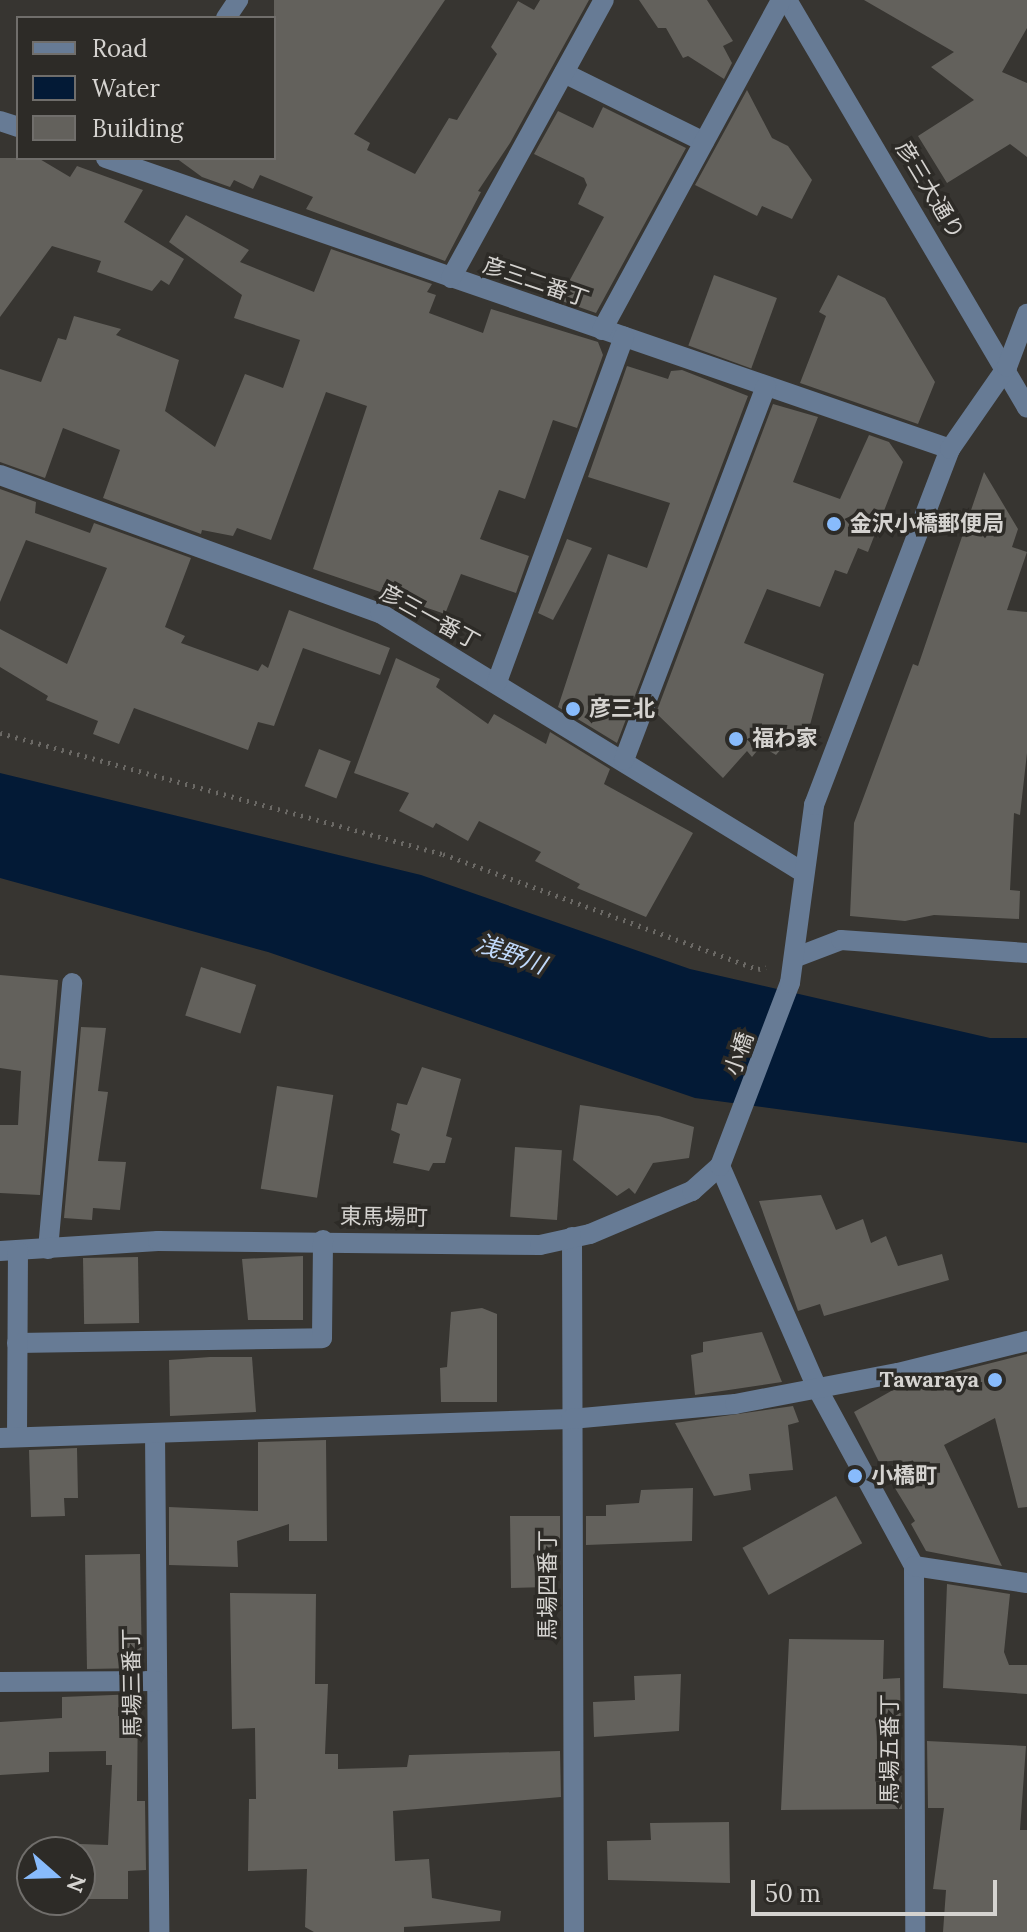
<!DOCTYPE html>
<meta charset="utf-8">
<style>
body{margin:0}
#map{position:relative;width:1027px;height:1932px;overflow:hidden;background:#373531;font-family:Lora,"Noto Sans JP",serif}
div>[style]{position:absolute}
.water>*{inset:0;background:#031a36}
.building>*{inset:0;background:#63615c;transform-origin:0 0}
.path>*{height:5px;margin-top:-2.5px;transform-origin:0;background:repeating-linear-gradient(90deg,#6b6965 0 2px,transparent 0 8px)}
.minor>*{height:20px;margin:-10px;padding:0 10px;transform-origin:10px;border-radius:10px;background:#677b95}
.dots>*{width:22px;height:22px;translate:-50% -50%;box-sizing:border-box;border:4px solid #2d2b27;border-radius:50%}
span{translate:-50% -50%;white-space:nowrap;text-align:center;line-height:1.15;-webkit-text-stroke:7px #2d2b27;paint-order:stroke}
.street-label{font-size:22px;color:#d5d3d0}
.poi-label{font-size:22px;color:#d5d3d0;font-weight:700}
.left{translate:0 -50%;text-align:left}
.right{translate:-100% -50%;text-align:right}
.water-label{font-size:24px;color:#c0d9fb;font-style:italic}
.legend{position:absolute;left:16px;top:16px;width:260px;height:144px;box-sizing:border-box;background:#2d2b27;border:2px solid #706e6b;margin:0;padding:10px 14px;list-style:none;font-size:24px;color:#d5d3d0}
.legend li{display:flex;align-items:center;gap:16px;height:40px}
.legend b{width:40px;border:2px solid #706e6b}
.north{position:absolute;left:16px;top:1836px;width:80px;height:80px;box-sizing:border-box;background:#2d2b27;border:2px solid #706e6b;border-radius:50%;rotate:110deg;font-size:22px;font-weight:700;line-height:32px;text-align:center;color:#d5d3d0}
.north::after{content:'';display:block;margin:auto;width:28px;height:36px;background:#88bbfc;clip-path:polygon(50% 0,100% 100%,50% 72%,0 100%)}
.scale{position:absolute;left:751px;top:1880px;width:246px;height:36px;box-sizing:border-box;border:4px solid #d5d3d0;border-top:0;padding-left:10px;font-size:24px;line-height:28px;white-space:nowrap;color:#d5d3d0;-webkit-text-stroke:6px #2d2b27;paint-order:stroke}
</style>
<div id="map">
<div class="water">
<i style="clip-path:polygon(0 773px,421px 875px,690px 969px,990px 1038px,1027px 1038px,1027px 1143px,695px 1098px,268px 952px,0 878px)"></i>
</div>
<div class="building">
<i style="clip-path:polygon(274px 0,445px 0,354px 134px,370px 143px,367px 150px,415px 174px,449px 118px,457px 120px,497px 54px,491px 47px,518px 1px,534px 10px,540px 0,589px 0,510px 143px,478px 191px,481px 192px,445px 261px,306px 209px,313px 197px,260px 175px,253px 189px,234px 180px,230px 187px,202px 177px,176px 158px,274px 158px)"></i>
<i style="clip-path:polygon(639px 0,707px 0,733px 41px,723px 46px,732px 63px,724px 79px,688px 56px,683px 58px,666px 28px,658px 28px)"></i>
<i style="clip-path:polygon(864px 0,1027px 0,1027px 28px,1002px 72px,1027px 83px,1027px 157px,1010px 144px,947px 183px,918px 136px,974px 100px,931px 67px,954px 52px)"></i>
<i style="clip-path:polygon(747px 90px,772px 138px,788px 146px,812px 180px,792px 219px,762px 206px,757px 216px,695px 185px)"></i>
<i style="clip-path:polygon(603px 107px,686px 148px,596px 313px,559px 300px,604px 217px,578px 204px,587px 185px,584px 178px,534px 154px,558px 111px,593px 128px)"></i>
<i style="clip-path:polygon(0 158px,38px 158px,70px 177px,77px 166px,143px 190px,124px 222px,184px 259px,169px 285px,161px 280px,152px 291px,97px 272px,101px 261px,52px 246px,0 317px)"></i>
<i style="clip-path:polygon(186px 215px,249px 250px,240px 262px,314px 292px,331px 249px,432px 284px,427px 292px,436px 295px,429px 313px,483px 333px,491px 309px,598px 342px,603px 355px,577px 428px,553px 420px,525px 499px,499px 490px,480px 539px,529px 556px,516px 593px,461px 574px,445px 614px,313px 569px,367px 406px,326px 392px,271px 540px,237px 528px,233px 536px,202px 530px,201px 534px,103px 498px,120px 450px,63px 428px,45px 478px,0 462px,0 369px,41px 382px,58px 338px,66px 340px,74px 316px,121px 329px,116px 335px,179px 360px,165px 411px,215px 447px,245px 374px,283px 388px,300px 340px,234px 318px,242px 295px,169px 242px)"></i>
<i style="left:714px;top:275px;width:67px;height:75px;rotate:20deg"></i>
<i style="clip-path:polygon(838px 275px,885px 298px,935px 382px,918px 424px,800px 383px,826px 316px,819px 312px)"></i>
<i style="clip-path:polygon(627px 366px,668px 379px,671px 371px,682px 370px,748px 396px,617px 743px,558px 707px,608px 554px,647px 568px,670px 503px,588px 477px)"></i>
<i style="clip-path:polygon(773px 404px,818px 417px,793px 482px,840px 499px,869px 435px,889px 442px,903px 462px,868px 552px,858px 548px,847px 574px,835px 570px,820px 607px,767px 589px,744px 643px,824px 674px,808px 732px,796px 731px,776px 755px,761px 746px,752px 757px,747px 751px,723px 778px,656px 713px)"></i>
<i style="clip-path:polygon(984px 472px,1018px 529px,1012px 547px,1027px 552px,1007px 610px,1027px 612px,1027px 753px,1020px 815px,1014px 813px,1010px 890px,1020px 891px,1019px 919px,934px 915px,905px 921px,850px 916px,854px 823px,913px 664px,918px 666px)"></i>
<i style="clip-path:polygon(0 489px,36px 502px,35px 513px,90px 533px,94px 523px,191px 558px,165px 627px,185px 636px,181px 643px,258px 671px,262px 664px,268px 668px,289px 610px,390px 648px,380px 675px,303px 648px,274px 726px,258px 722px,248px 750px,134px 708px,119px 744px,93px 734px,98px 721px,46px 700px,48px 696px,0 667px,0 629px,67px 664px,107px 568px,26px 540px,0 602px)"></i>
<i style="clip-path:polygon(567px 539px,592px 548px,553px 620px,538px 613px)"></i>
<i style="clip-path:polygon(396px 658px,440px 679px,436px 687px,488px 724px,494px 714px,546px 744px,550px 732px,610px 769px,604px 784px,693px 833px,646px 917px,577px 888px,580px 884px,535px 861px,541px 852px,479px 821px,468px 841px,436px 823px,433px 828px,399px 811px,409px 793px,354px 773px)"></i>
<i style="left:319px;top:749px;width:34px;height:40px;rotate:21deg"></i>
<i style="left:201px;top:967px;width:58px;height:51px;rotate:18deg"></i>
<i style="clip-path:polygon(0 975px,58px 980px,40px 1195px,0 1193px,0 1125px,18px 1125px,21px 1071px,0 1068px)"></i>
<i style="clip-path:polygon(81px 1027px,106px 1028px,98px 1091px,108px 1092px,98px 1161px,126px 1162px,120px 1210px,93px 1208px,92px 1220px,64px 1218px)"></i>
<i style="clip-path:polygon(422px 1067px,461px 1079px,446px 1136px,452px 1138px,445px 1163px,433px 1163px,429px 1171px,393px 1163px,400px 1134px,391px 1130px,397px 1103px,407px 1105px)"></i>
<i style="left:277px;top:1086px;width:57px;height:104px;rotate:9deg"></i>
<i style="clip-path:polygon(580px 1105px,659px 1116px,694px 1127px,689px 1158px,653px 1163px,635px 1194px,629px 1188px,617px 1196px,573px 1160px)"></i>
<i style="left:515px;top:1147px;width:47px;height:70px;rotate:4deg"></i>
<i style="clip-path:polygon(821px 1195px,836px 1230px,863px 1219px,871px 1243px,886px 1236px,898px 1266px,942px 1254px,949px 1280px,824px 1316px,820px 1304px,798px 1311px,759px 1201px)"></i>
<i style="clip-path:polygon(303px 1256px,303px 1320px,248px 1320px,242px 1259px)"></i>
<i style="left:138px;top:1257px;width:66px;height:55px;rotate:89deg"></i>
<i style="clip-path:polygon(482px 1308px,497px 1314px,497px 1402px,441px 1402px,440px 1368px,447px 1367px,451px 1312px)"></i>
<i style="clip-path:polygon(762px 1332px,782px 1382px,695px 1395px,691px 1355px,703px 1352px,703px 1342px)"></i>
<i style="clip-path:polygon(1027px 1354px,1027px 1507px,1018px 1508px,995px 1418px,944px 1445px,1002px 1566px,926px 1551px,911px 1524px,915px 1521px,884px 1470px,902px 1460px,879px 1462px,854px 1412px,900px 1386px)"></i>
<i style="clip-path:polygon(210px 1357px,252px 1357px,256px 1412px,170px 1416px,169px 1360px)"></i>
<i style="clip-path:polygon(793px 1406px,799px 1422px,788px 1425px,793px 1470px,749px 1474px,751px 1490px,714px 1496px,675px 1423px)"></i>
<i style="clip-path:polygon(326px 1440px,327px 1541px,289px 1541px,289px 1524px,237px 1541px,238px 1567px,169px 1565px,169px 1507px,258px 1511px,258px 1442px)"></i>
<i style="clip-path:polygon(77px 1448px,78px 1498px,64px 1498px,65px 1516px,31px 1517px,29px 1450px)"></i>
<i style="clip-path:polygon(693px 1488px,692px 1541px,586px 1545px,586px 1516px,606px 1516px,606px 1505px,639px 1503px,641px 1490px)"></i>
<i style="left:836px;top:1496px;width:54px;height:107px;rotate:61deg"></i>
<i style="clip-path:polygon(510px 1516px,560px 1516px,560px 1545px,546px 1548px,547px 1587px,511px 1588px)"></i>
<i style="left:140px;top:1554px;width:114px;height:55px;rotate:89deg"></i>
<i style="clip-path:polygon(947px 1584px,1010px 1594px,1004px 1652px,1009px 1665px,1027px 1665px,1027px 1694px,943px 1688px)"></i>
<i style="clip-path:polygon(230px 1593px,316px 1594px,315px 1684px,328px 1684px,325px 1754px,338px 1754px,338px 1769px,407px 1767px,409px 1755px,560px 1751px,561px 1797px,393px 1811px,395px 1861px,429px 1859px,432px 1898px,501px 1911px,500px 1921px,404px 1927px,404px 1932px,314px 1932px,305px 1927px,307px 1869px,248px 1871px,249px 1799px,256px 1799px,255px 1728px,232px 1729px)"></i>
<i style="clip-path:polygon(789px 1639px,884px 1640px,883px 1679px,900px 1678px,902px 1809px,781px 1810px)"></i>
<i style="clip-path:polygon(681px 1674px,679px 1731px,594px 1737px,593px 1702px,635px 1700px,634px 1676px)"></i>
<i style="clip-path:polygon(138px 1694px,137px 1801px,145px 1801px,146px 1870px,128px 1871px,128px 1899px,80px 1899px,80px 1844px,108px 1845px,112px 1765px,106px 1765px,106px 1751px,49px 1752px,49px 1772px,0 1775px,0 1722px,62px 1718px,62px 1697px)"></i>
<i style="clip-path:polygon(927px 1741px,1026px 1746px,1020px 1830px,1027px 1830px,1027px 1932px,943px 1932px,946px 1890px,933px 1889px,944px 1808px,928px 1808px)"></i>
<i style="clip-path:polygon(729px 1822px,730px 1883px,608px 1880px,607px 1841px,651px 1840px,650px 1823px)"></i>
</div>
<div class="path">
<i style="left:0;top:733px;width:459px;rotate:15.3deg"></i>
<i style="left:443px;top:854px;width:335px;rotate:20.1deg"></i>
<i style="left:758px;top:969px;width:8px;rotate:-14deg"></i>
</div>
<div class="minor">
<i style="left:787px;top:0;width:473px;rotate:59.5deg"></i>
<i style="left:226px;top:18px;width:22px;rotate:-56deg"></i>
<i style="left:564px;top:73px;width:156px;rotate:26.2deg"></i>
<i style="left:0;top:121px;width:19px;rotate:18deg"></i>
<i style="left:106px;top:158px;width:893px;rotate:19.02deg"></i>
<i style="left:451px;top:278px;width:317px;rotate:-61.2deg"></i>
<i style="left:602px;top:330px;width:375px;rotate:-61.5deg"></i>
<i style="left:0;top:475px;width:404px;rotate:20deg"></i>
<i style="left:380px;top:613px;width:496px;rotate:31.5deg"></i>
<i style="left:497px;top:682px;width:368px;rotate:-69.8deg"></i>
<i style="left:624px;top:760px;width:400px;rotate:-69.2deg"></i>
<i style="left:794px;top:958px;width:50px;rotate:-21deg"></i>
<i style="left:841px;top:940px;width:186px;rotate:4deg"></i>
<i style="left:720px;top:1166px;width:242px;rotate:66.4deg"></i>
<i style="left:817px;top:1388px;width:203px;rotate:61.4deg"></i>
<i style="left:914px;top:1566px;width:366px;rotate:89.8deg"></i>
<i style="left:572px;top:1237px;width:695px;rotate:89.84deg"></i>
<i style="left:48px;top:1249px;width:267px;rotate:-84.8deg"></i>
<i style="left:0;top:1251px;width:158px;rotate:-3.6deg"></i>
<i style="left:158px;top:1241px;width:382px;rotate:0.6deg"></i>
<i style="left:540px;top:1245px;width:51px;rotate:-12.4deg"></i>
<i style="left:590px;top:1234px;width:111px;rotate:-22.9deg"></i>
<i style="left:692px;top:1191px;width:38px;rotate:-42deg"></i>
<i style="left:720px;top:1166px;width:196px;rotate:-69.1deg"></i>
<i style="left:790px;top:983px;width:180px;rotate:-82.3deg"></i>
<i style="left:814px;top:805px;width:381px;rotate:-69.1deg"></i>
<i style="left:950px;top:449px;width:100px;rotate:-55.2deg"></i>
<i style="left:1007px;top:367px;width:57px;rotate:-69.3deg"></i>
<i style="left:17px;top:1343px;width:305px;rotate:-0.9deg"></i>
<i style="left:322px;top:1338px;width:98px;rotate:-89.4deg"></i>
<i style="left:155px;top:1433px;width:499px;rotate:89.5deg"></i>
<i style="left:17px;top:1437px;width:186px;rotate:-89.7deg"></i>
<i style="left:0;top:1438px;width:571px;rotate:-1.91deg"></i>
<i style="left:571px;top:1419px;width:165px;rotate:-5.2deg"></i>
<i style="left:735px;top:1404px;width:166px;rotate:-10.8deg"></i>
<i style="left:898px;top:1373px;width:133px;rotate:-13.9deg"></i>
<i style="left:914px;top:1566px;width:114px;rotate:8.6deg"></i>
<i style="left:0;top:1682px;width:156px;rotate:-0.4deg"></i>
</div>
<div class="dots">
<i style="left:834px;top:524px;background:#88bbfc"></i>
<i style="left:573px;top:709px;background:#88bbfc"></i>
<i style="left:736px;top:739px;background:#88bbfc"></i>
<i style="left:995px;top:1380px;background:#88bbfc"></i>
<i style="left:855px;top:1476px;background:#88bbfc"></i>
</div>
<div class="street-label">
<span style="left:930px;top:190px;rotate:59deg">彦三大通り</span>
<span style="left:536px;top:282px;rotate:19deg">彦三二番丁</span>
<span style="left:430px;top:617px;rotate:29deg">彦三一番丁</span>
<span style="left:739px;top:1054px;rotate:-70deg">小橋</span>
<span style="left:384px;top:1217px;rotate:1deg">東馬場町</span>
<span style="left:548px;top:1585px;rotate:-90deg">馬場四番丁</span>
<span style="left:132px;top:1683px;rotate:-91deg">馬場三番丁</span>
<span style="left:890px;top:1749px;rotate:-90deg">馬場五番丁</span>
</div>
<div class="poi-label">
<span class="left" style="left:850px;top:524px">金沢小橋郵便局</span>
<span class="left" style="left:589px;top:709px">彦三北</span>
<span class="left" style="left:752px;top:739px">福わ家</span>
<span class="right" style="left:979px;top:1380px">Tawaraya</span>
<span class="left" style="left:871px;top:1476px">小橋町</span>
</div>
<div class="water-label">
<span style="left:511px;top:954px;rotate:20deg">浅野川</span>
</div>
<ul class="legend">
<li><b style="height:10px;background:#677b95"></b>Road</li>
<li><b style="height:22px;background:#031a36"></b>Water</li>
<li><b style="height:22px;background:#63615c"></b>Building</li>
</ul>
<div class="north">N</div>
<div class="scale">50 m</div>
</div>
